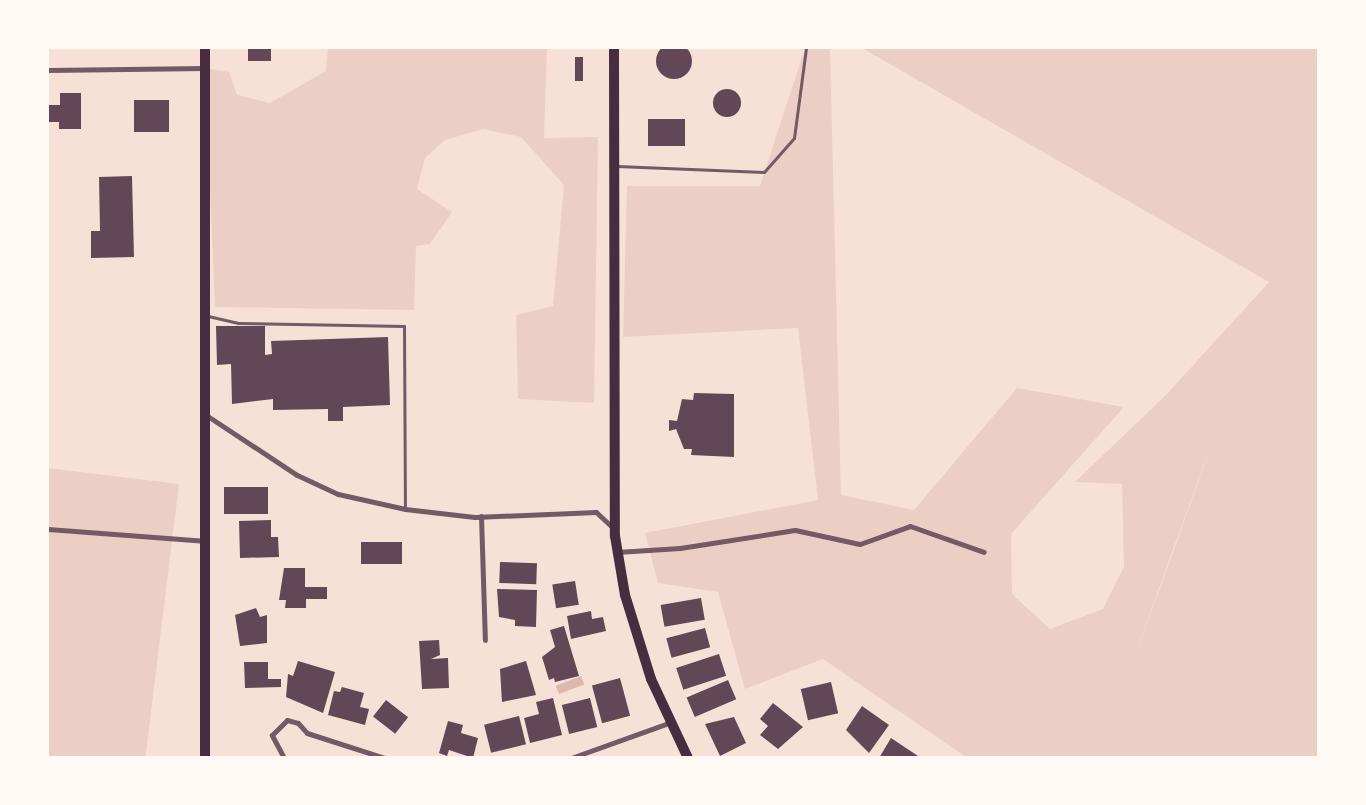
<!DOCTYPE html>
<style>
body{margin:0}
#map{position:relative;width:1366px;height:805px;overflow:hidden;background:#f7e1d7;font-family:"Work Sans",sans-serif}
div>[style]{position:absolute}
.green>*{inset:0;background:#ebcfc5;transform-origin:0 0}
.water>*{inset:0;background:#dcb8b0;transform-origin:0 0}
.building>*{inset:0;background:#644757;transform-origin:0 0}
.round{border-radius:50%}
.service>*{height:3px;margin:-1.5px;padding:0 1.5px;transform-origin:1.5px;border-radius:1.5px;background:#755966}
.minor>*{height:5px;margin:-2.5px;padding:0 2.5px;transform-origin:2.5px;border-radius:2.5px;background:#755966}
.secondary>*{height:10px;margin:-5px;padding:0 5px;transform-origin:5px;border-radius:5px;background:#4a2c40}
span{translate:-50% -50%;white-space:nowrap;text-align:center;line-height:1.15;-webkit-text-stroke:4.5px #fffaf5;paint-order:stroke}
.frame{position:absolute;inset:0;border:49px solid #fffaf5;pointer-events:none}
</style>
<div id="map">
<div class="green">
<i style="clip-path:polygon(328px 48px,547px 48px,544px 138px,598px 137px,594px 403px,518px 399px,516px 315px,553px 306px,564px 185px,521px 137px,483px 129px,445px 140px,425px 158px,417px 189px,452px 212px,430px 244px,416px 246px,414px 310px,215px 307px,205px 68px,229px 72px,237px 95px,270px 103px,326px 71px)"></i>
<i style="clip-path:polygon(evenodd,805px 48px,830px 48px,841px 495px,914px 510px,1017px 388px,1124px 407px,1011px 534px,1012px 594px,1050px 629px,1103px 609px,1124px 567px,1122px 484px,1075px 482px,1166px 395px,1269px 282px,862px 48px,1318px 48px,1318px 757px,966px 757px,823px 659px,745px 689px,718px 592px,658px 583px,645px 533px,818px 500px,798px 328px,623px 337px,627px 186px,760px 186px,805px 48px,1216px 431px,1175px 547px,1129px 671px,1216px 431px)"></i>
<i style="left:48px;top:468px;width:132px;height:290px;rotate:7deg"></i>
</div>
<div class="water">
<i style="left:581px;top:676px;width:9px;height:27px;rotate:69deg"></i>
</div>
<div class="building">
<i class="round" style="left:656px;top:43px;width:36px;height:36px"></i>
<i style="left:248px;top:48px;width:23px;height:13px"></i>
<i style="left:575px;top:57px;width:8px;height:24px"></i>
<i class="round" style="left:713px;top:89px;width:28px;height:28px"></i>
<i style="clip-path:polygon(60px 93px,81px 93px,81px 129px,59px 129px,59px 122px,48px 122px,48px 105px,60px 105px)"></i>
<i style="left:134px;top:100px;width:35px;height:32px"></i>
<i style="left:648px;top:119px;width:37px;height:27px"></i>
<i style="clip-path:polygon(132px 176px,134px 257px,91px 258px,91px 231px,100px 231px,99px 177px)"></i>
<i style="clip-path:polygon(216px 326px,265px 326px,265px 355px,272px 354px,271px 341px,388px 337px,390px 405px,343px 407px,343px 421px,328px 421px,328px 409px,273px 410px,273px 399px,232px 404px,231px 364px,217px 365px)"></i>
<i style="clip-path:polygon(694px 393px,734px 394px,734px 457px,691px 455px,692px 449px,684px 449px,676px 429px,669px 431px,669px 420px,677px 421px,682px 399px,693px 400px)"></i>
<i style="left:224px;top:487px;width:44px;height:27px"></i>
<i style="clip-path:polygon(271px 520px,271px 537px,278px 537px,279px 557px,240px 558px,239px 521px)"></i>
<i style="left:361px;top:542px;width:41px;height:22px"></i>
<i style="left:500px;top:562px;width:37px;height:21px;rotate:2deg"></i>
<i style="clip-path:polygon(284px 568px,305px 568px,305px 587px,327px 587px,327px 599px,306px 599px,306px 608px,285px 608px,286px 600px,279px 600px)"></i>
<i style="left:575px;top:581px;width:24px;height:23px;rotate:81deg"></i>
<i style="clip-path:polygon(497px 589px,537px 590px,536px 627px,515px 626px,515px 620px,499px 617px)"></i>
<i style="left:701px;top:598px;width:22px;height:41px;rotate:80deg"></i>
<i style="clip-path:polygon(256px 608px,260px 617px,267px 615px,267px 643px,240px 646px,235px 615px)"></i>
<i style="clip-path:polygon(591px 611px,592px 619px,603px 617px,606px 631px,571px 639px,567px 616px)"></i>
<i style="clip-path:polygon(564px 626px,579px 676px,555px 682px,554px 678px,549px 680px,542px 657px,555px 647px,550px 630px)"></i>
<i style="left:705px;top:628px;width:20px;height:40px;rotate:75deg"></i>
<i style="clip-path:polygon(439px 640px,440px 655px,431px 659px,448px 658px,449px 688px,422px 689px,419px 641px)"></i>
<i style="left:719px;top:654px;width:23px;height:45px;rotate:72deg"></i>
<i style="clip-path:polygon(298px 661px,335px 672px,323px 713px,286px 697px,288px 674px,293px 676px)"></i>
<i style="clip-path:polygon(526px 661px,536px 695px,502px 702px,500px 669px)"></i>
<i style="clip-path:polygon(244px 662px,268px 662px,268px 679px,281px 679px,281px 687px,245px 688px)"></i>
<i style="left:620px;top:678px;width:39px;height:29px;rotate:75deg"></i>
<i style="left:728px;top:680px;width:21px;height:45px;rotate:67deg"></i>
<i style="left:831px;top:682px;width:32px;height:31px;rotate:77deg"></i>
<i style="clip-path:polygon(342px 687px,364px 693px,360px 707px,369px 709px,365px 725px,328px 715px,334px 691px,340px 692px)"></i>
<i style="clip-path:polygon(553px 698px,562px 735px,530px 743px,524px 718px,539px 714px,536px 702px)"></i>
<i style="left:590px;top:698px;width:30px;height:29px;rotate:76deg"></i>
<i style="left:386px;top:700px;width:28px;height:21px;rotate:38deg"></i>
<i style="clip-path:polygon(773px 703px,803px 727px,778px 749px,760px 735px,768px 726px,760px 719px)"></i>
<i style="clip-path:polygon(862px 706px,889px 725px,869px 753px,846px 730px)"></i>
<i style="left:519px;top:716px;width:29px;height:36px;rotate:76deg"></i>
<i style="clip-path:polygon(734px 717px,746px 743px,720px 756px,705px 724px)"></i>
<i style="clip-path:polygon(448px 721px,463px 725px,461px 733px,478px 738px,473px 758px,449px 750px,447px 756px,439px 753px)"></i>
<i style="clip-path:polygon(891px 738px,918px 756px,917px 758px,879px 758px)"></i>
</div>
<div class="service">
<i style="left:617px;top:166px;width:147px;rotate:2.3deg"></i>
<i style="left:764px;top:172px;width:45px;rotate:-48.6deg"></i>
<i style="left:794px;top:138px;width:91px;rotate:-82.4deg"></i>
<i style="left:208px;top:316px;width:31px;rotate:13deg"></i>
<i style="left:238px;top:323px;width:166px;rotate:1deg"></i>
<i style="left:404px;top:326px;width:182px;rotate:89.7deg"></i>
</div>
<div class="minor">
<i style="left:48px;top:70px;width:157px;rotate:-0.7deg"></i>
<i style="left:209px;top:417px;width:105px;rotate:33.4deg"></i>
<i style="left:297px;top:475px;width:45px;rotate:24.9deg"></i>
<i style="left:338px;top:494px;width:69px;rotate:12.6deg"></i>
<i style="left:405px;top:509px;width:70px;rotate:6.5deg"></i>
<i style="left:475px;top:517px;width:121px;rotate:-2.4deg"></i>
<i style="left:596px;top:512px;width:22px;rotate:43deg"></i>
<i style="left:481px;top:516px;width:124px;rotate:88.2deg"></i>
<i style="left:48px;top:529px;width:159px;rotate:4.3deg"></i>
<i style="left:617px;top:552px;width:63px;rotate:-3.6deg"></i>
<i style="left:680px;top:548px;width:116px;rotate:-8.9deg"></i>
<i style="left:795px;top:530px;width:66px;rotate:12.2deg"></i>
<i style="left:860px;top:544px;width:53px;rotate:-19.8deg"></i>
<i style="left:910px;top:526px;width:78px;rotate:19.4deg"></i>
<i style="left:284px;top:758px;width:26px;rotate:-118deg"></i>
<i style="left:272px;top:735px;width:21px;rotate:-45deg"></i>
<i style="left:287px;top:720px;width:11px;rotate:15deg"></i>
<i style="left:298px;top:723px;width:13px;rotate:48deg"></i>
<i style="left:307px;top:733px;width:82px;rotate:17.8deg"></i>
<i style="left:571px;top:758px;width:104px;rotate:-19.7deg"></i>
</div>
<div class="secondary">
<i style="left:614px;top:48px;width:488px;rotate:89.9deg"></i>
<i style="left:615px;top:536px;width:60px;rotate:80.4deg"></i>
<i style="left:625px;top:595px;width:88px;rotate:72.8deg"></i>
<i style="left:651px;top:679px;width:87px;rotate:64.9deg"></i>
<i style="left:205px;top:758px;width:710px;rotate:-90deg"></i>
</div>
<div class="frame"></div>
</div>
